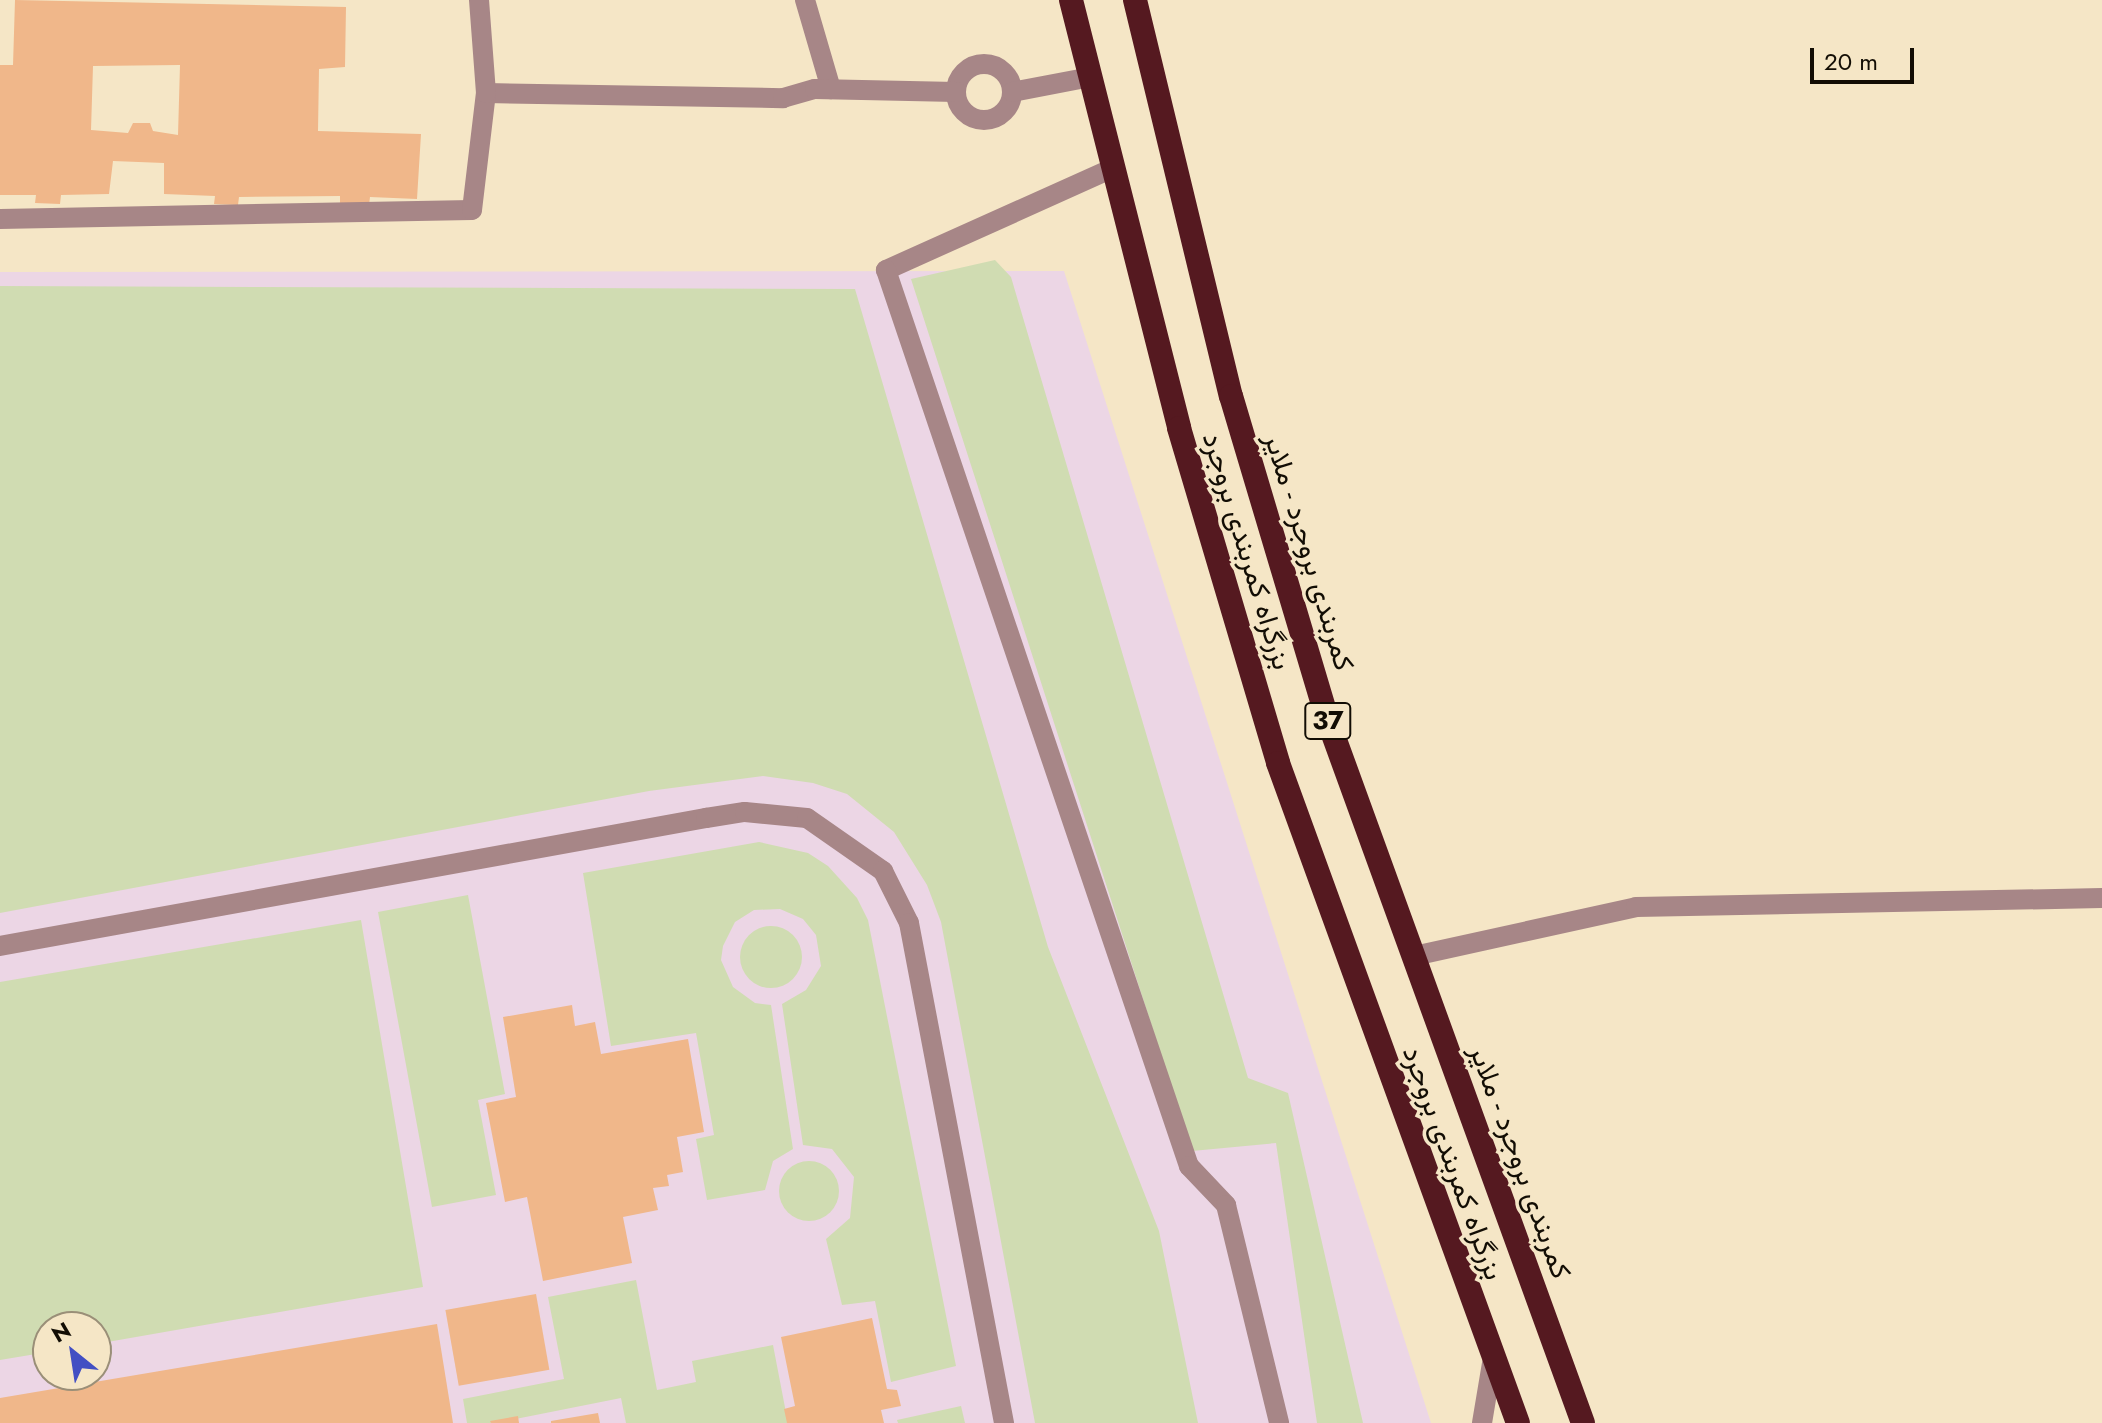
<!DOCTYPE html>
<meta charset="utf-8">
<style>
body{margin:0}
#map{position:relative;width:2102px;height:1423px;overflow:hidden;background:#f5e6c6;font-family:Jost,Vazirmatn,sans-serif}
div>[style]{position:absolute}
.industrial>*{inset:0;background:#ecd6e5}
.green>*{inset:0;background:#d0dcb2}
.round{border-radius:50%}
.building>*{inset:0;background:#f0b78a;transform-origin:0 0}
.minor>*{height:20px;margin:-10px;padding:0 10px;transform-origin:10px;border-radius:10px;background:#a78687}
.minor>.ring{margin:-10px;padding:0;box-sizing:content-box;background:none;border:20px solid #a78687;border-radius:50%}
.highway>*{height:24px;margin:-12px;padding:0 12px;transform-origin:12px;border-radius:12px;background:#551920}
span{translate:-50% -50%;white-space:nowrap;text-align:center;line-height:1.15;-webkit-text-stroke:7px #f5e6c6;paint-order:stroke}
.shield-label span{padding:2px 6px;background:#f5e6c6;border:2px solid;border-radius:6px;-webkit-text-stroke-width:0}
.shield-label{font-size:26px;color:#120d04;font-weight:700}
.street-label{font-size:28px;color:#120d04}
.north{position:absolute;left:32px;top:1311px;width:80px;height:80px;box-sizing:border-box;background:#f5e6c6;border:2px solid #9a8f78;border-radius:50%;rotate:330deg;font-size:22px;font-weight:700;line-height:32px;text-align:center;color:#120d04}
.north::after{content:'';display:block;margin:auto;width:28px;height:36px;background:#424fc3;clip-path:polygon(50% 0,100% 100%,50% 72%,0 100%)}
.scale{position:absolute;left:1810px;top:48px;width:104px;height:36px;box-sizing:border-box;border:4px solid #120d04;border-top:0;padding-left:10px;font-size:24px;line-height:28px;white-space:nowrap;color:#120d04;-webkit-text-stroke:6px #f5e6c6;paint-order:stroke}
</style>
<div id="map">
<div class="industrial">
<i style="clip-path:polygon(evenodd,1064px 271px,1431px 1423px,0 1423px,0 272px,1064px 271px,48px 1327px,96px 1327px,96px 1375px,48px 1375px,48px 1327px)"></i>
</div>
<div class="green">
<i style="clip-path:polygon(995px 260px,1011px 277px,1248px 1078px,1288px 1093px,1363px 1423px,1317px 1423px,1276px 1143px,1192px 1151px,911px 279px)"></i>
<i style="clip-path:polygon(0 286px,855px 289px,1048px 947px,1159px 1231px,1198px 1423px,1035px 1423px,941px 922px,927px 885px,894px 832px,847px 794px,813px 783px,763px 776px,649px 791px,0 913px)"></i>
<i style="clip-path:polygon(759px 842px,808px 853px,828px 866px,857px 898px,868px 920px,956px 1366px,891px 1382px,875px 1301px,842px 1305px,826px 1239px,850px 1218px,854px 1177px,832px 1149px,803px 1145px,782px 1004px,806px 990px,821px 966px,816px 935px,803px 919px,780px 909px,754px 910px,735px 922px,723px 946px,721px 960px,733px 987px,755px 1003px,771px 1005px,793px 1149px,773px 1161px,765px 1190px,707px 1200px,696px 1139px,714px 1135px,696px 1033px,611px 1046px,583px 873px)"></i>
<i style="clip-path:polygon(468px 895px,505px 1094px,478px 1100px,496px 1195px,432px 1207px,378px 912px)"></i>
<i style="clip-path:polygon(361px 920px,423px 1287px,96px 1344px,96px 1327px,48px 1327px,48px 1352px,0 1360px,0 982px)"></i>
<i class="round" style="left:740px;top:926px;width:62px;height:62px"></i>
<i class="round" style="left:779px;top:1161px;width:60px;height:60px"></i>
<i style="clip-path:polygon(636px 1280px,657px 1390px,696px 1382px,692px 1361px,773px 1345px,788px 1423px,626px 1423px,621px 1398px,496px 1423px,467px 1423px,463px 1399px,564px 1379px,548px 1297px)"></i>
<i style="clip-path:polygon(961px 1406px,965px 1423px,898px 1423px,897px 1420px)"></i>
</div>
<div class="building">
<i style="clip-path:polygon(evenodd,15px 0,346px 7px,345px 67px,319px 69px,318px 131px,421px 134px,417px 199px,370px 197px,369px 205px,340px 205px,340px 196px,239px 197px,238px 205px,214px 204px,215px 196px,164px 194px,164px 163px,113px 161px,109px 194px,61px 195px,60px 204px,35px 203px,36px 195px,0 195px,0 65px,13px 65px,15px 0,180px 65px,178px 135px,153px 131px,150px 123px,133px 123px,128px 133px,91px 130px,93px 66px,180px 65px)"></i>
<i style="clip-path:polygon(572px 1005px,575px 1026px,595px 1022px,601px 1054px,688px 1039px,704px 1132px,677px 1137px,683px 1172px,667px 1175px,669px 1186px,653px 1188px,658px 1210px,623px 1217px,632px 1263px,543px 1281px,527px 1197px,505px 1202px,486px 1103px,516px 1097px,503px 1017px)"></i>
<i style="left:536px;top:1294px;width:77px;height:92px;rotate:80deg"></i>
<i style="clip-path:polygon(872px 1318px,887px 1389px,897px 1390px,901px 1406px,881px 1410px,884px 1423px,787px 1423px,784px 1409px,795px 1406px,781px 1337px)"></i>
<i style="clip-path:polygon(437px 1324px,453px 1423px,0 1423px,0 1398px)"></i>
<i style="clip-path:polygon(598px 1413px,600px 1423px,551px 1423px,551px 1421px)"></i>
<i style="clip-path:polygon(518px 1416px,519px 1423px,491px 1423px,490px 1421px)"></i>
</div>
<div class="minor">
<i style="left:805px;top:0;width:93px;rotate:73.7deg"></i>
<i class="ring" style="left:956px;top:64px;width:36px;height:36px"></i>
<i style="left:1012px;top:92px;width:80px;rotate:-10.8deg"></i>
<i style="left:486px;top:93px;width:297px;rotate:1deg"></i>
<i style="left:783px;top:98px;width:33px;rotate:-16deg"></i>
<i style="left:815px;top:89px;width:141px;rotate:1.2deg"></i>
<i style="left:1113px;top:168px;width:249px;rotate:155.8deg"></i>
<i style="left:886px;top:270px;width:946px;rotate:71.32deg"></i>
<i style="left:1189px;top:1166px;width:54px;rotate:46.5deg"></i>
<i style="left:1226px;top:1205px;width:224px;rotate:76.3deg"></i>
<i style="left:0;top:219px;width:472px;rotate:-1.1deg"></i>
<i style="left:472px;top:210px;width:118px;rotate:-83.2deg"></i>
<i style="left:486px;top:93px;width:93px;rotate:-94.3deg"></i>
<i style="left:0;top:946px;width:718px;rotate:-10.28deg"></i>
<i style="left:706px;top:818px;width:39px;rotate:-9deg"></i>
<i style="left:745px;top:812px;width:62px;rotate:5.5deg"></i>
<i style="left:807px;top:818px;width:93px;rotate:34.9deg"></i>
<i style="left:883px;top:871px;width:58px;rotate:63.4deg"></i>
<i style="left:909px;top:923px;width:509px;rotate:79.24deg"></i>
<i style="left:1414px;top:956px;width:227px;rotate:-12.4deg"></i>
<i style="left:1636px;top:907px;width:466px;rotate:-1.1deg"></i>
<i style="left:1482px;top:1423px;width:61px;rotate:-80.5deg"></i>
</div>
<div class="highway">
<i style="left:1071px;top:0;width:441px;rotate:75.8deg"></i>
<i style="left:1179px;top:428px;width:349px;rotate:73.5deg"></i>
<i style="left:1278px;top:763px;width:702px;rotate:70.02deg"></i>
<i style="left:1135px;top:0;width:407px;rotate:76.4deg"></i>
<i style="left:1231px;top:396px;width:333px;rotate:73.4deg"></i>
<i style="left:1326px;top:715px;width:753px;rotate:70.05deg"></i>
</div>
<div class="shield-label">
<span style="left:1328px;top:721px">37</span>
</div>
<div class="street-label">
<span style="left:1247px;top:551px;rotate:73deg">بزرگراه کمربندی بروجرد</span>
<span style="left:1309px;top:552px;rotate:73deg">کمربندی بروجرد - ملایر</span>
<span style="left:1520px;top:1162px;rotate:70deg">کمربندی بروجرد - ملایر</span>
<span style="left:1453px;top:1163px;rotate:70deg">بزرگراه کمربندی بروجرد</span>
</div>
<div class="north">N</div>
<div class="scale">20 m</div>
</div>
